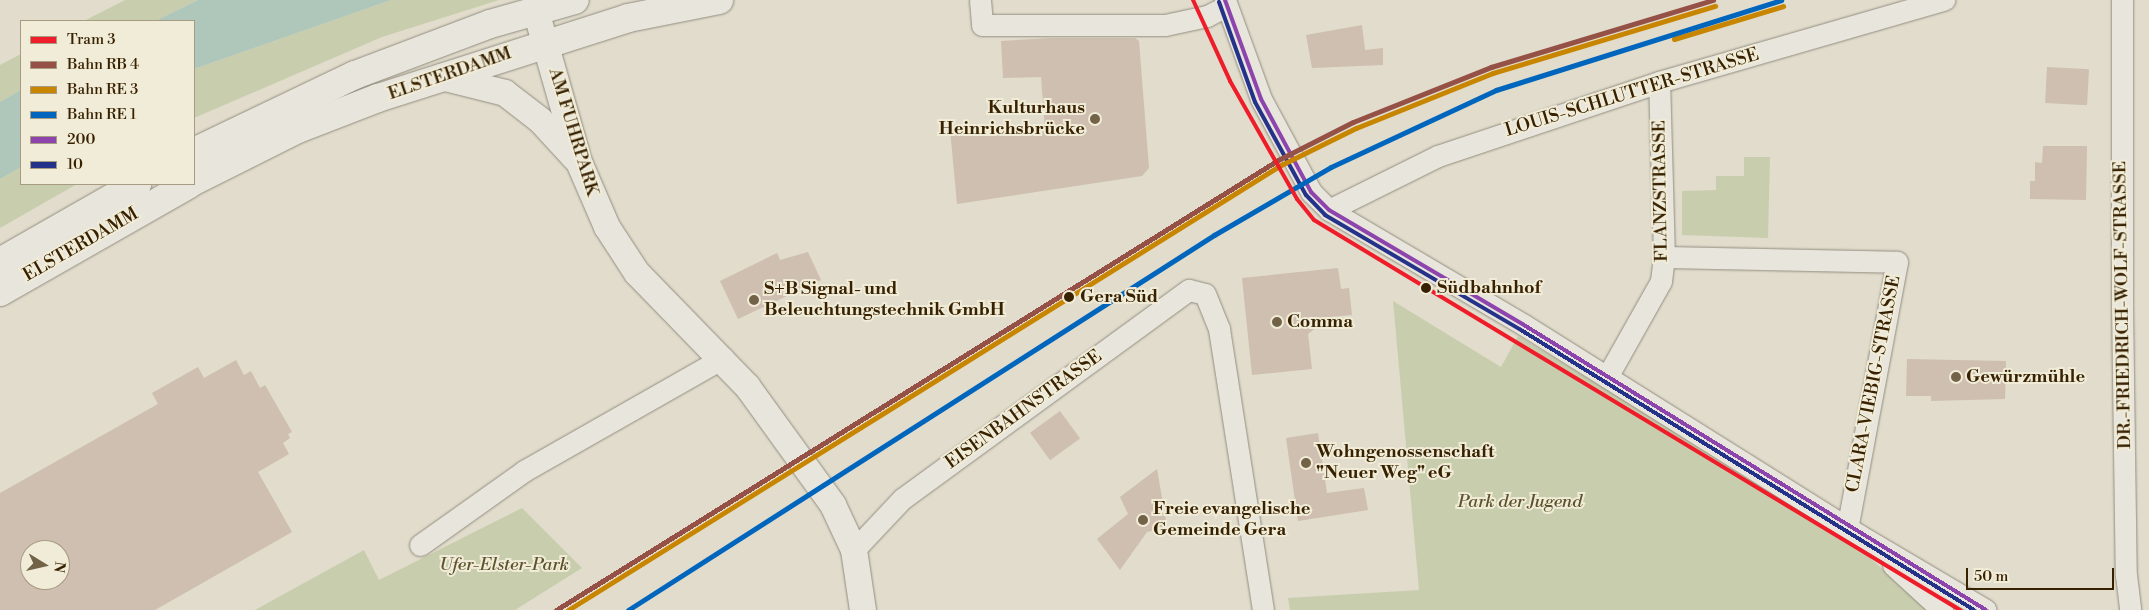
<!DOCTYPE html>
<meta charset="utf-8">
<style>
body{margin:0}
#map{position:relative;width:2149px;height:610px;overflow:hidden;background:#e1dccb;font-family:"Libre Bodoni",serif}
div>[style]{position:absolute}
.green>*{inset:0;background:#c8cead}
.water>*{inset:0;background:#aec7ba}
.building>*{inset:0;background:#cebfb0;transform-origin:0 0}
.roads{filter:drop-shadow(0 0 1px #938d80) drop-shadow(0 0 1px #938d80)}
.minor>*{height:21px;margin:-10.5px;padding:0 10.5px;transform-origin:10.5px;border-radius:10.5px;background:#e8e5dc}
.tertiary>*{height:26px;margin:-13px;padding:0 13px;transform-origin:13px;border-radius:13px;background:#e8e5dc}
.secondary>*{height:28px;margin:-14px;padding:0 14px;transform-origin:14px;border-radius:14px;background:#e8e5dc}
.bus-1>*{height:4px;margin:-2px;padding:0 2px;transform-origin:2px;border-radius:2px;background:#8e44ad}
.bus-2>*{height:4px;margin:-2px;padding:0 2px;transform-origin:2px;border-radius:2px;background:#25328a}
.rail-1>*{height:5px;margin:-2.5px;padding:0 2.5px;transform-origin:2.5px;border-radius:2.5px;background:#965146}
.rail-2>*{height:5px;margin:-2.5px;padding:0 2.5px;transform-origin:2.5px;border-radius:2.5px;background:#c78500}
.rail-3>*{height:5px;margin:-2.5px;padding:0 2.5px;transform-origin:2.5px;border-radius:2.5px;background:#0065bd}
.tram-1>*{height:4px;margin:-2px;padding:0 2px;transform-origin:2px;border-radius:2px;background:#ef1c29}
.dots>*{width:14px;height:14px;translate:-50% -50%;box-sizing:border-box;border:2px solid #f1ecd7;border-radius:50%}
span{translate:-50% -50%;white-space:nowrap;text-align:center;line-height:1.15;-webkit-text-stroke:4px #f1ecd7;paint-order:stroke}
.street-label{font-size:18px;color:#372101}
.poi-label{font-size:18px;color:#372101;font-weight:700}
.right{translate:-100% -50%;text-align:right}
.left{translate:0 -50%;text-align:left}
.stop-label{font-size:18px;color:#372101;font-weight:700}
.park-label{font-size:18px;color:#5c522d;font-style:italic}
.legend{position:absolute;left:20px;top:20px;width:175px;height:165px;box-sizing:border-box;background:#f1ecd7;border:1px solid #a79b81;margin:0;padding:6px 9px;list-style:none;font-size:15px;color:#372101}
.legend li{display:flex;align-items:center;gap:10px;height:25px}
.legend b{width:25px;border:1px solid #a79b81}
.north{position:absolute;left:20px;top:540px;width:50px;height:50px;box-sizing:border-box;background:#f1ecd7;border:1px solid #a79b81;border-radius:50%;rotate:99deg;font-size:14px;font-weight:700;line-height:20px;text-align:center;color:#372101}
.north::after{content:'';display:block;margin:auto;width:18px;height:22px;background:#726248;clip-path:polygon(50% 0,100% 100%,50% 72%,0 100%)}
.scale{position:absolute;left:1966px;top:568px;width:148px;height:22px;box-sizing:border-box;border:2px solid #372101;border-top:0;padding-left:6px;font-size:15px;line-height:18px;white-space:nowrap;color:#372101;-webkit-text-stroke:4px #f1ecd7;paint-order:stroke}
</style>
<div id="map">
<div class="green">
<i style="clip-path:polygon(125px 0,198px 0,155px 21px,84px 21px)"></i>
<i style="clip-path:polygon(391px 0,499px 0,382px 37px,194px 118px,194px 69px)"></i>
<i style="clip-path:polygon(21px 54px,21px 90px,0 102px,0 65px)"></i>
<i style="clip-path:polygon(1744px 157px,1770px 157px,1768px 238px,1682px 235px,1682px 191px,1716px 190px,1716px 176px,1744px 176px)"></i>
<i style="clip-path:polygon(21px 167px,21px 184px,77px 184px,0 228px,0 179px)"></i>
<i style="clip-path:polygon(1393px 301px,1501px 367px,1518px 336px,1842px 532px,1927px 610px,1290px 610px,1288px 598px,1419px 590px)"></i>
<i style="clip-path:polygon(522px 508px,582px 568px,515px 610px,255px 610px,364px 550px,379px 580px)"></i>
</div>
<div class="water">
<i style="clip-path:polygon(198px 0,391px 0,194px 69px,194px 21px,155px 21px)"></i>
<i style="clip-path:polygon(21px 90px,21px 167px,0 179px,0 102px)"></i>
</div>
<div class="building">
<i style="clip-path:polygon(1362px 25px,1365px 50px,1383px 48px,1383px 65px,1312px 68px,1306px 35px)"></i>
<i style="clip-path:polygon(1052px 38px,1135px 38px,1139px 41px,1149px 168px,1142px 176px,957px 204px,950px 129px,983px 126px,984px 136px,1045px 129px,1041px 77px,1003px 78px,1001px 41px)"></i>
<i style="left:2047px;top:67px;width:42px;height:36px;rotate:3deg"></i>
<i style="clip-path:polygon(2043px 146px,2087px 146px,2086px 200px,2030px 199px,2030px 181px,2035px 181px,2035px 162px,2042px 163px)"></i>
<i style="clip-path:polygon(808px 252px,821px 280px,738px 319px,720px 281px,777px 253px,780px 260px)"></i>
<i style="clip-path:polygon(1338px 268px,1341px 289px,1349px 288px,1352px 315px,1329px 317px,1308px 334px,1312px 369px,1252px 375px,1242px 278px)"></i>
<i style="clip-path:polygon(1907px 359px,2006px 361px,2005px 399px,1931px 401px,1931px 396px,1906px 396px)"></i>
<i style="clip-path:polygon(evenodd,236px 360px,244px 375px,251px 371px,260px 388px,265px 385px,292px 432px,288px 434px,290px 438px,283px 443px,289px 454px,258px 472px,292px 532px,155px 610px,0 610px,0 493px,158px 404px,152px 393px,198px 367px,204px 378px,236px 360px,30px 550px,60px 550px,60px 580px,30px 580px,30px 550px)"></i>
<i style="left:1060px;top:411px;width:34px;height:37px;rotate:54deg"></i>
<i style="clip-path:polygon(1318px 433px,1327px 493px,1364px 488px,1368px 510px,1298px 521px,1286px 438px)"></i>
<i style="clip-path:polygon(1157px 469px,1167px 527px,1147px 532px,1120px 570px,1097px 539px,1128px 514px,1120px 497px)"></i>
</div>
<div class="roads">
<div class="minor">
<i style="left:980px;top:0;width:25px;rotate:85deg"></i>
<i style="left:982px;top:25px;width:183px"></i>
<i style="left:1165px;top:25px;width:43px;rotate:-12.1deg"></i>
<i style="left:1207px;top:16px;width:22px;rotate:-27deg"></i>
<i style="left:1225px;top:0;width:105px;rotate:70deg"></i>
<i style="left:1261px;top:99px;width:106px;rotate:61.7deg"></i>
<i style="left:1311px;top:192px;width:25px;rotate:45deg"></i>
<i style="left:1329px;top:210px;width:226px;rotate:30.5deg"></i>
<i style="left:1524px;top:325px;width:395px;rotate:32.1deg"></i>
<i style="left:1859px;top:535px;width:147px;rotate:30.6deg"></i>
<i style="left:2122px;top:0;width:305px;rotate:90deg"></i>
<i style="left:2122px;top:305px;width:270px;rotate:89.2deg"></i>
<i style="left:2126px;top:575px;width:35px;rotate:83deg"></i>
<i style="left:1329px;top:210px;width:122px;rotate:-26.4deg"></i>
<i style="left:1438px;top:156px;width:233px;rotate:-18.5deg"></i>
<i style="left:1659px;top:82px;width:297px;rotate:-16.1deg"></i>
<i style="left:1664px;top:257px;width:233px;rotate:1.2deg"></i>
<i style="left:1897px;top:262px;width:271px;rotate:100.6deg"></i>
<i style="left:1607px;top:377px;width:110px;rotate:-60.6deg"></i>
<i style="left:1661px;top:281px;width:24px;rotate:-83deg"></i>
<i style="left:1664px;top:257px;width:175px;rotate:-91.6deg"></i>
<i style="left:420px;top:545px;width:128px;rotate:-35.4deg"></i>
<i style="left:524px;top:471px;width:229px;rotate:-29.6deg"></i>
<i style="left:854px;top:550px;width:70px;rotate:-46.7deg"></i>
<i style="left:902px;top:499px;width:355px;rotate:-36.1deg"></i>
<i style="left:1189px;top:290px;width:16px;rotate:14deg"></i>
<i style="left:1205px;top:294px;width:38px;rotate:68deg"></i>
<i style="left:1219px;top:329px;width:284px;rotate:81.1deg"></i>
<i style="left:1893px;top:565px;width:67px;rotate:42.6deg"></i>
</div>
<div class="tertiary">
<i style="left:536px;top:11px;width:157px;rotate:74.1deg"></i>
<i style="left:579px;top:162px;width:71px;rotate:66.7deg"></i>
<i style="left:607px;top:227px;width:55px;rotate:56.9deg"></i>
<i style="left:637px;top:273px;width:158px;rotate:45.8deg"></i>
<i style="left:747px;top:386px;width:147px;rotate:54.1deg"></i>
<i style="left:833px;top:505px;width:50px;rotate:65deg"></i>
<i style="left:854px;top:550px;width:61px;rotate:81.5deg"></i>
<i style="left:441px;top:77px;width:66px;rotate:14deg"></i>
<i style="left:505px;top:93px;width:44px;rotate:37.6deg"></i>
<i style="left:540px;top:120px;width:52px;rotate:47.4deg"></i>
</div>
<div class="secondary">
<i style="left:194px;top:152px;width:178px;rotate:-25.6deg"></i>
<i style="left:355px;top:75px;width:144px;rotate:-20.7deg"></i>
<i style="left:490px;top:24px;width:88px;rotate:-15.8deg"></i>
<i style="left:194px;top:181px;width:116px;rotate:-26.6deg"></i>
<i style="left:298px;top:129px;width:86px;rotate:-21.2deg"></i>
<i style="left:378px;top:98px;width:262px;rotate:-17.7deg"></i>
<i style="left:628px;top:18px;width:93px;rotate:-11.2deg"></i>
<i style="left:0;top:262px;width:158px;rotate:-29.7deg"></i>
<i style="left:0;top:292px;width:218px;rotate:-29.7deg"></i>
</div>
</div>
<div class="bus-1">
<i style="left:1225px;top:0;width:105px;rotate:70deg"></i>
<i style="left:1261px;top:99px;width:106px;rotate:61.7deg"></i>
<i style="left:1311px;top:192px;width:25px;rotate:45deg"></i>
<i style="left:1329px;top:210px;width:226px;rotate:30.5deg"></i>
<i style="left:1524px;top:325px;width:543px;rotate:31.67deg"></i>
</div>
<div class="bus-2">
<i style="left:1219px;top:2px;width:106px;rotate:70.2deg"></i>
<i style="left:1255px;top:102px;width:106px;rotate:61.3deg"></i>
<i style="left:1306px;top:195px;width:28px;rotate:46deg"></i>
<i style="left:1325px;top:215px;width:227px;rotate:30.4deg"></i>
<i style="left:1521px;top:330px;width:533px;rotate:31.72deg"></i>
</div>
<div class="rail-1">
<i style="left:556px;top:610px;width:851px;rotate:-31.93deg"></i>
<i style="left:1278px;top:160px;width:84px;rotate:-26.9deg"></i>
<i style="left:1353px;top:122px;width:149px;rotate:-21.7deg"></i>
<i style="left:1491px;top:67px;width:232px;rotate:-16.8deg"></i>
</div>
<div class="rail-2">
<i style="left:1674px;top:39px;width:114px;rotate:-16.8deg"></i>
<i style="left:568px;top:610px;width:840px;rotate:-31.97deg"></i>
<i style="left:1281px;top:165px;width:84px;rotate:-26.3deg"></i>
<i style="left:1356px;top:128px;width:148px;rotate:-21.9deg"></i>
<i style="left:1493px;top:73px;width:232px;rotate:-16.8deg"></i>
</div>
<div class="rail-3">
<i style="left:628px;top:610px;width:696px;rotate:-32.62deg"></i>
<i style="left:1214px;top:235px;width:135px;rotate:-30.2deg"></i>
<i style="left:1331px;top:167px;width:182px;rotate:-25deg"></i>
<i style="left:1496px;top:90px;width:299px;rotate:-17.5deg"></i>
</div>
<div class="tram-1">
<i style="left:1193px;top:0;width:89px;rotate:65.4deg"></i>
<i style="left:1230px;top:81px;width:136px;rotate:60.4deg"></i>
<i style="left:1297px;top:199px;width:27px;rotate:51deg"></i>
<i style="left:1314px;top:220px;width:755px;rotate:31.12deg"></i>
</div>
<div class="dots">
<i style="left:1095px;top:119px;background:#726248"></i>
<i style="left:1426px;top:288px;background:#372101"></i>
<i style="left:1069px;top:297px;background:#372101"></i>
<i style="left:754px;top:300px;background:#726248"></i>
<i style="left:1277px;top:322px;background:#726248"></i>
<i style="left:1956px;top:377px;background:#726248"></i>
<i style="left:1306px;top:463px;background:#726248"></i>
<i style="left:1143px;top:520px;background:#726248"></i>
</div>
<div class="street-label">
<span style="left:450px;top:74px;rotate:-19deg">ELSTERDAMM</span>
<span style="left:1632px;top:93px;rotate:-17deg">LOUIS-SCHLUTTER-STRASSE</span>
<span style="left:573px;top:132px;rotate:73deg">AM FUHRPARK</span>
<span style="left:1661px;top:191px;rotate:-91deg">FLANZSTRASSE</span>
<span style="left:81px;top:245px;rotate:-30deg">ELSTERDAMM</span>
<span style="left:2123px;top:305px;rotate:-91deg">DR.-FRIEDRICH-WOLF-STRASSE</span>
<span style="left:1874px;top:384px;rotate:-79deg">CLARA-VIEBIG-STRASSE</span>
<span style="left:1024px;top:410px;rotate:-36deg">EISENBAHNSTRASSE</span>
</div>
<div class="poi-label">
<span class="right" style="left:1085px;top:119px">Kulturhaus<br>Heinrichsbrücke</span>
<span class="left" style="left:764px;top:300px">S+B Signal- und<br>Beleuchtungstechnik GmbH</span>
<span class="left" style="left:1287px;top:322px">Comma</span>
<span class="left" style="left:1966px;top:377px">Gewürzmühle</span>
<span class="left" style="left:1316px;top:463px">Wohngenossenschaft<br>"Neuer Weg" eG</span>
<span class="left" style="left:1153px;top:520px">Freie evangelische<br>Gemeinde Gera</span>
</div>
<div class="stop-label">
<span class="left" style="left:1437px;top:288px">Südbahnhof</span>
<span class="left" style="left:1080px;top:297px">Gera Süd</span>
</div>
<div class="park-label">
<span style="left:1520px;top:502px">Park der Jugend</span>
<span style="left:504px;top:565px">Ufer-Elster-Park</span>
</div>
<ul class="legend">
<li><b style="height:6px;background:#ef1c29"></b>Tram 3</li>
<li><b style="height:6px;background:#965146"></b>Bahn RB 4</li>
<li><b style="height:6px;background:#c78500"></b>Bahn RE 3</li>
<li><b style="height:6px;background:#0065bd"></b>Bahn RE 1</li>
<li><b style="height:6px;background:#8e44ad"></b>200</li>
<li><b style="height:6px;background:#25328a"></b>10</li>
</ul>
<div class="north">N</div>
<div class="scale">50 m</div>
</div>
